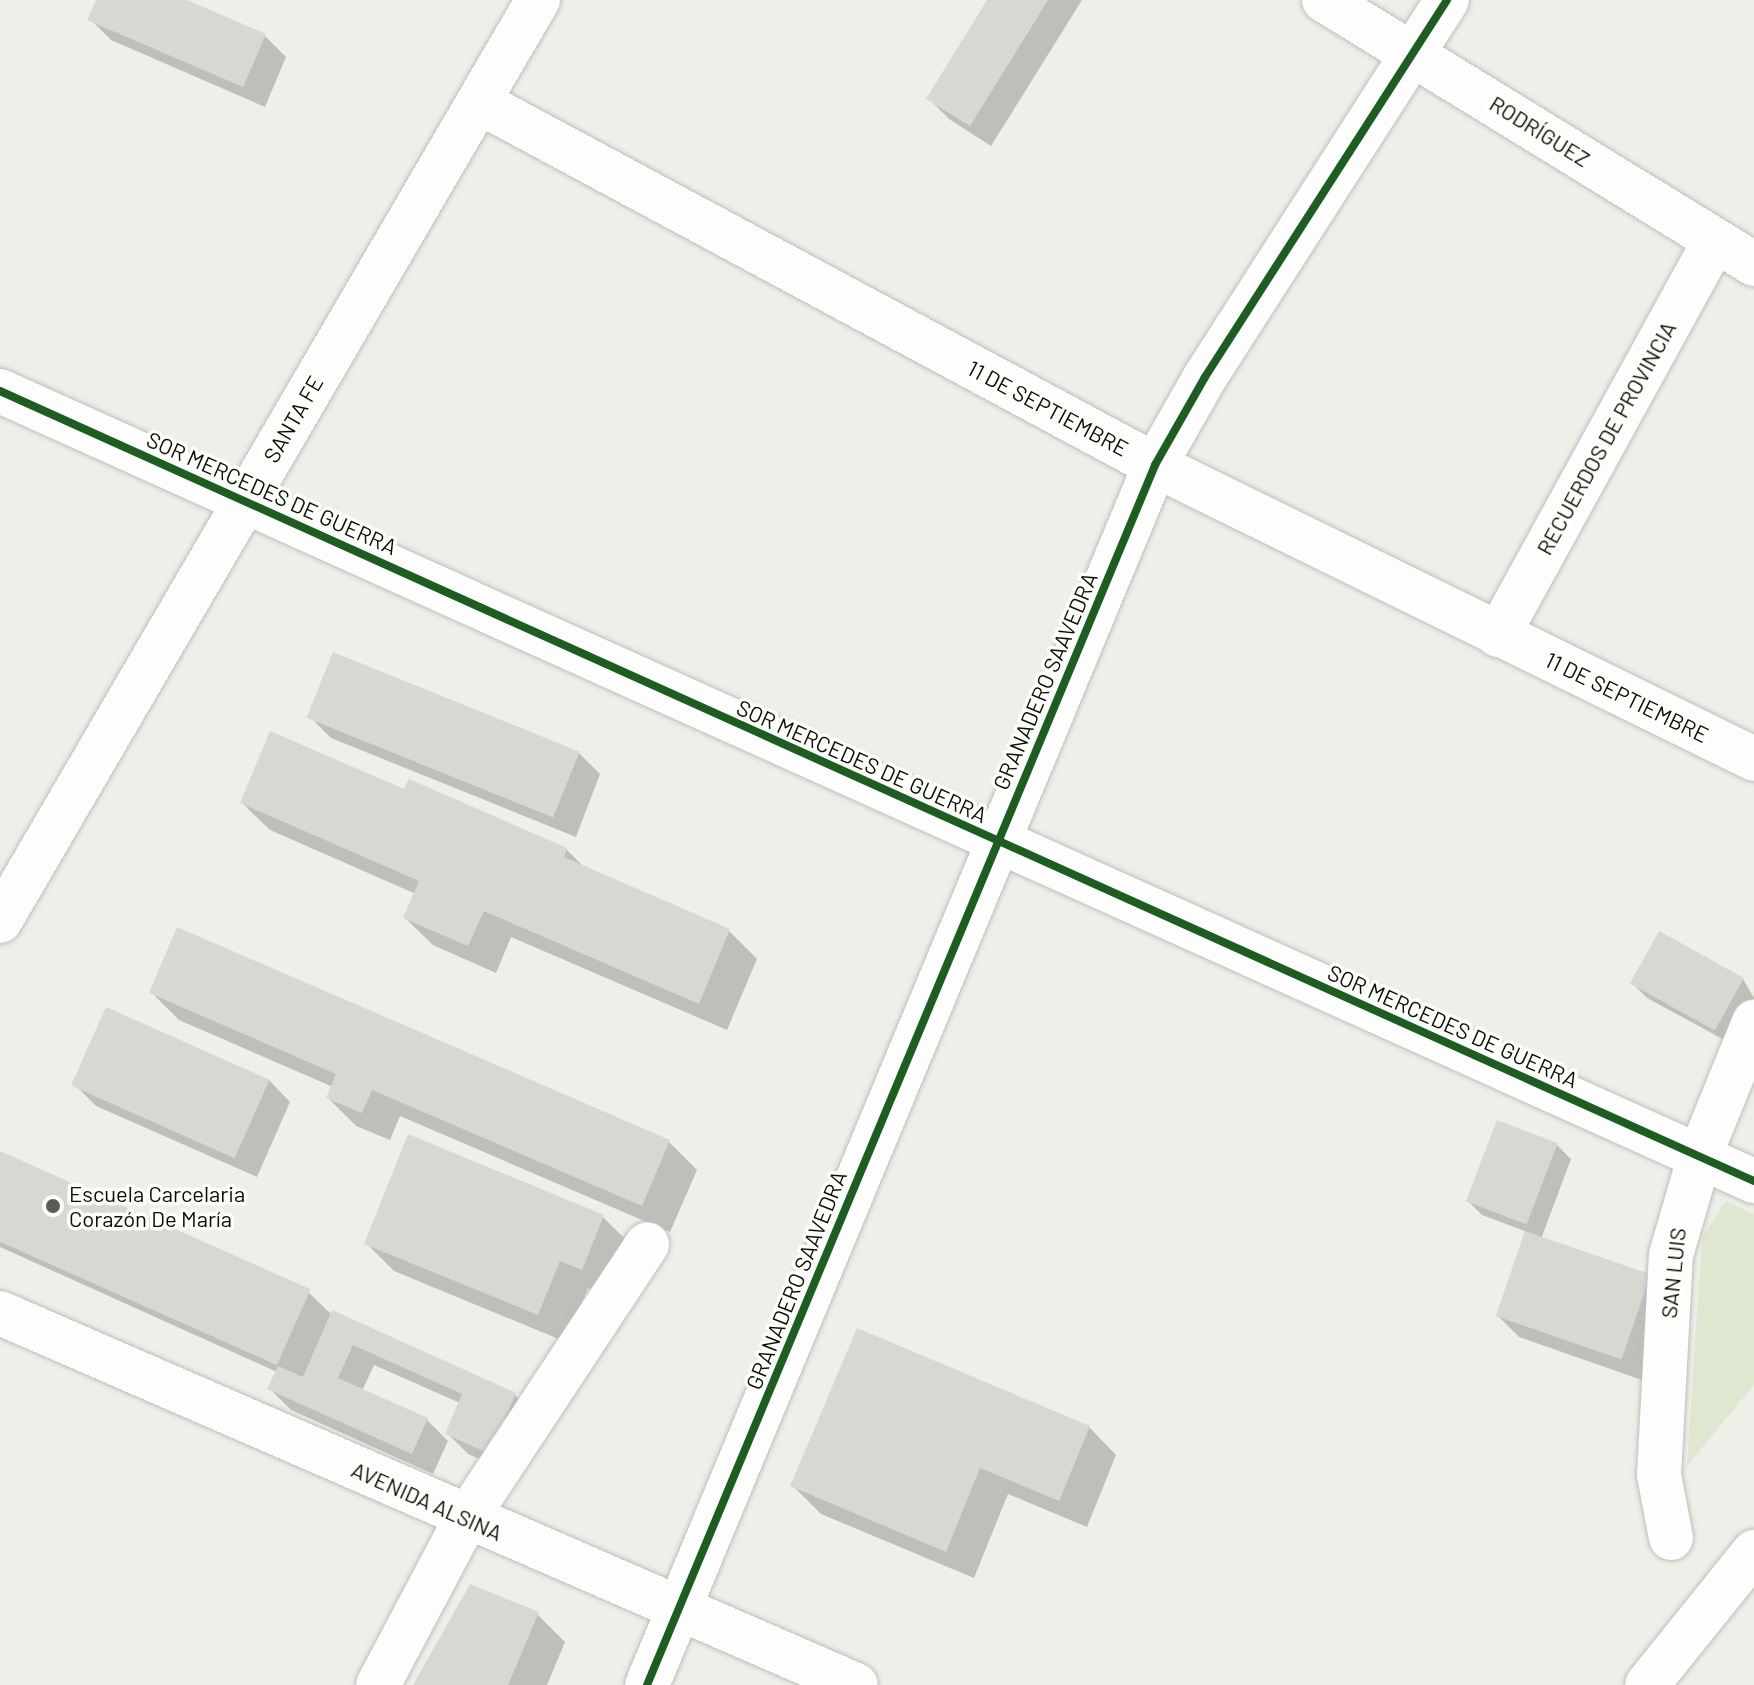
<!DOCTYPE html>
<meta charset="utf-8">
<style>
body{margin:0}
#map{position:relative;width:1754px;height:1685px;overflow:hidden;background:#edf0e8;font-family:Barlow,sans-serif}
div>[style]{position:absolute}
.green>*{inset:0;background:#e0e7d0}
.shadow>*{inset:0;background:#0003}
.building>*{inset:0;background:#d6d8d2;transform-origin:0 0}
.roads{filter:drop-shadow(0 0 2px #bdbfb9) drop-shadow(0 0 2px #bdbfb9)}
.minor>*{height:44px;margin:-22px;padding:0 22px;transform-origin:22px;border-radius:22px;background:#fcfdfc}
.major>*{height:44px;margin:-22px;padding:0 22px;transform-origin:22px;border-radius:22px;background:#fcfdfc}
.cycleway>*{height:8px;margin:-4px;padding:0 4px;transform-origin:4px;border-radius:4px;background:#1b5e20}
.dots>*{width:22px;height:22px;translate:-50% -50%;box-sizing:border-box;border:4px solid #fdfff9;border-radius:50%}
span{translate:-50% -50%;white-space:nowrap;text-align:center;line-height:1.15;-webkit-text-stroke:7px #fdfff9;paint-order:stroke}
.street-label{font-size:22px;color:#0b0d08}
.poi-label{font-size:22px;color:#0b0d08}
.left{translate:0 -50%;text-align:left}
</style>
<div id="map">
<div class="green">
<i style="clip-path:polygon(1726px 1201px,1754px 1214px,1754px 1385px,1687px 1466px,1702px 1237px)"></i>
</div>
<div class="shadow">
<i style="clip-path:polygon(98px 0,182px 0,265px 36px,286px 57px,265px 107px,111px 40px,90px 19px)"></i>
<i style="clip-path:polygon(989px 0,1082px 0,991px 146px,949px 119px,928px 98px)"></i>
<i style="clip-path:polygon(310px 717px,579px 753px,600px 774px,576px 837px,331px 738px)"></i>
<i style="clip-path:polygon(405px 792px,566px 849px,586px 869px,729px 931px,757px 959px,727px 1030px,511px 937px,496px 973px,433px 945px,405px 918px,416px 894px,270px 830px,242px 803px)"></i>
<i style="clip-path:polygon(178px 930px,669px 1142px,697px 1170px,670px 1232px,400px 1116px,390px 1140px,356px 1126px,328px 1098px,333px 1087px,179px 1020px,151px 992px)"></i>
<i style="clip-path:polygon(1743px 979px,1754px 998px,1730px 1043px,1647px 998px,1633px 984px)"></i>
<i style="clip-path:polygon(269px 1080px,290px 1102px,257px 1177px,96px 1106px,75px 1085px)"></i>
<i style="clip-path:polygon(1557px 1145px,1571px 1159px,1541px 1239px,1649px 1277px,1670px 1298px,1642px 1380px,1519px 1337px,1498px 1316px,1527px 1232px,1482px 1215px,1468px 1201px)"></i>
<i style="clip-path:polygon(0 1153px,308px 1292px,332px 1315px,515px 1395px,536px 1416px,511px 1473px,468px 1454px,447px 1433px,460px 1403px,374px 1365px,362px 1391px,427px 1420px,448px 1441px,433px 1474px,291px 1410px,270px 1389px,277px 1372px,0 1247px)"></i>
<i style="clip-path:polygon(603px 1217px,631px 1245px,609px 1297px,588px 1288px,566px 1342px,394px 1271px,366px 1243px)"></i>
<i style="clip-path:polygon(1089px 1427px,1116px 1455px,1087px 1527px,1008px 1494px,974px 1578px,821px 1514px,793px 1486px)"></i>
<i style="clip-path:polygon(537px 1614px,565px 1642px,547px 1685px,416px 1685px)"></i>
</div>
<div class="building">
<i style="clip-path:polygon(96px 0,187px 0,266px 34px,243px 87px,87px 20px)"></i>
<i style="clip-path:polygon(987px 0,1048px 0,970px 126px,926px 99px)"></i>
<i style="left:333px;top:652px;width:266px;height:71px;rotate:22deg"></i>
<i style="clip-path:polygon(270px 731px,404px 789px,409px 779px,567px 848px,564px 857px,730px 929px,699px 1004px,484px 911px,468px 946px,403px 918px,419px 881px,240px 803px)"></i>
<i style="clip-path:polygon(177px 927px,670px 1140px,642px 1206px,372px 1090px,362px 1113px,326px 1098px,336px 1074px,149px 993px)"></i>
<i style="left:1659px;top:931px;width:97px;height:60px;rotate:29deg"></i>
<i style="left:106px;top:1007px;width:179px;height:86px;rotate:24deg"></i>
<i style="left:1497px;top:1120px;width:65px;height:87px;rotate:21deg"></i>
<i style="clip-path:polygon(408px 1134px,604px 1215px,582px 1270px,560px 1261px,538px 1315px,364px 1244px)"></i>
<i style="left:0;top:1151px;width:340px;height:83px;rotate:24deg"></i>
<i style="left:1525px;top:1231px;width:133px;height:90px;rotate:19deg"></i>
<i style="clip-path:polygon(332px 1310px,516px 1393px,490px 1454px,445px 1434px,462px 1394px,353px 1345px,338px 1378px,428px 1418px,412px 1454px,267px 1389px,278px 1366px,303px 1377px)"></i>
<i style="clip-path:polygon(857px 1328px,1090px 1426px,1059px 1501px,980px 1468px,946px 1552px,790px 1486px)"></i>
<i style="clip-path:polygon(470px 1584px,539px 1612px,508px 1685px,413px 1685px)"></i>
</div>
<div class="roads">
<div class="minor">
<i style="left:1324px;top:0;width:505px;rotate:31.55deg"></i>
<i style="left:479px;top:102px;width:767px;rotate:28.24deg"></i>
<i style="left:1155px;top:465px;width:667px;rotate:26.14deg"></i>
<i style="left:0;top:391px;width:1924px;rotate:24.25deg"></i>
<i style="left:1498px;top:635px;width:450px;rotate:-61.2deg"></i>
<i style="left:0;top:921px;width:1067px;rotate:-59.71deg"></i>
<i style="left:1671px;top:1538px;width:64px;rotate:-100.8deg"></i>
<i style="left:1659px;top:1475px;width:220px;rotate:-86.9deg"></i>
<i style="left:1671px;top:1255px;width:104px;rotate:-73.8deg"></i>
<i style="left:1700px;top:1155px;width:144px;rotate:-67.9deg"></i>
<i style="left:378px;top:1685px;width:188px;rotate:-62.1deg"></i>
<i style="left:466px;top:1519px;width:329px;rotate:-56.6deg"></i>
<i style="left:647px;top:1685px;width:1322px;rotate:-67.39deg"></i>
<i style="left:1155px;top:465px;width:101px;rotate:-60.4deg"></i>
<i style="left:1205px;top:377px;width:448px;rotate:-57.3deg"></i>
</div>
<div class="major">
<i style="left:0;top:1313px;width:933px;rotate:23.49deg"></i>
<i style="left:1647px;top:1685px;width:171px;rotate:-51.2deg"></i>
</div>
</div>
<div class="cycleway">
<i style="left:0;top:391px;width:1924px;rotate:24.25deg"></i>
<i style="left:647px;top:1685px;width:1322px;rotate:-67.39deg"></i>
<i style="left:1155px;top:465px;width:101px;rotate:-60.4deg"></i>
<i style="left:1205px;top:377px;width:448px;rotate:-57.3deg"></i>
</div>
<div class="dots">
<i style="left:53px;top:1206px;background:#5a5c56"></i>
</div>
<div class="street-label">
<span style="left:1540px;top:131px;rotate:32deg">RODRÍGUEZ</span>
<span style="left:1048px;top:408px;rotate:28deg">11 DE SEPTIEMBRE</span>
<span style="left:293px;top:419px;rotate:-60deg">SANTA FE</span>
<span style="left:1606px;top:438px;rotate:-61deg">RECUERDOS DE PROVINCIA</span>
<span style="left:272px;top:493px;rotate:24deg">SOR MERCEDES DE GUERRA</span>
<span style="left:1045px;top:681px;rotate:-67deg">GRANADERO SAAVEDRA</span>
<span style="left:1627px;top:697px;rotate:26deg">11 DE SEPTIEMBRE</span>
<span style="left:862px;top:761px;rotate:24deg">SOR MERCEDES DE GUERRA</span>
<span style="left:1453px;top:1026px;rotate:24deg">SOR MERCEDES DE GUERRA</span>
<span style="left:1673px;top:1273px;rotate:-84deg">SAN LUIS</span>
<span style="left:796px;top:1280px;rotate:-68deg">GRANADERO SAAVEDRA</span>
<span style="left:427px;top:1501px;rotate:24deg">AVENIDA ALSINA</span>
</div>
<div class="poi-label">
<span class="left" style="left:69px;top:1206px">Escuela Carcelaria<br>Corazón De María</span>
</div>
</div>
